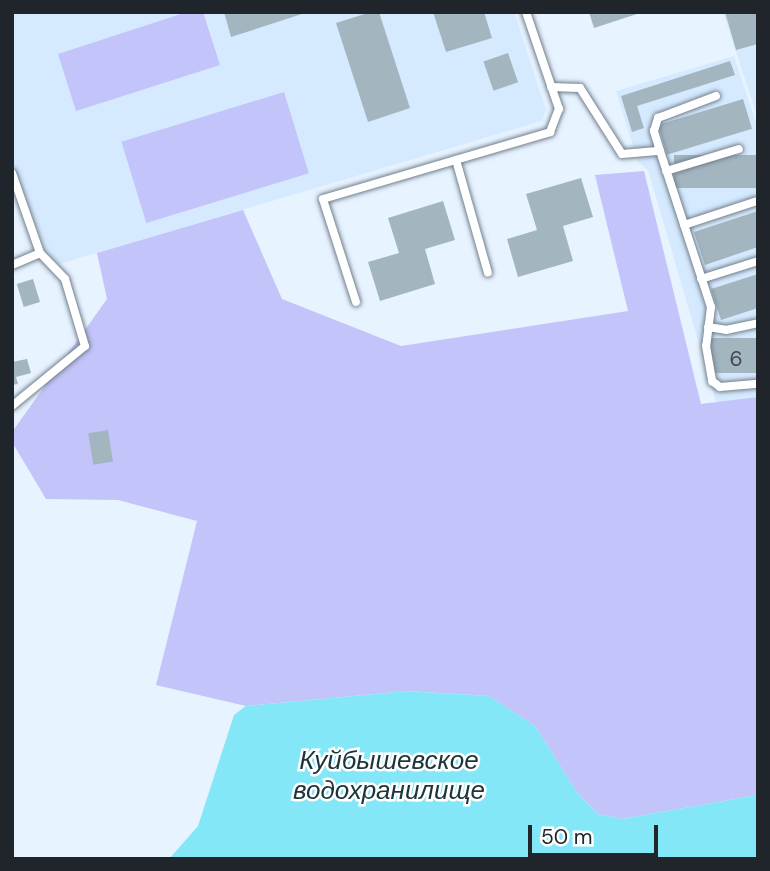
<!DOCTYPE html>
<meta charset="utf-8">
<style>
body{margin:0}
#map{position:relative;width:770px;height:871px;overflow:hidden;background:#e7f3ff;font-family:"DM Sans",sans-serif}
div>[style]{position:absolute}
.built>*{inset:0;background:#d5eafe}
.green>*{inset:0;background:#c3c4fa;transform-origin:0 0}
.water>*{inset:0;background:#83e7f7}
.building>*{inset:0;background:#a3b6c0;transform-origin:0 0}
.roads{filter:drop-shadow(0 0 2px #727f8c) drop-shadow(0 0 2px #727f8c)}
.lane>*{height:8px;margin:-4px;padding:0 4px;transform-origin:4px;border-radius:4px;background:#fff}
span{translate:-50% -50%;white-space:nowrap;text-align:center;line-height:1.15;-webkit-text-stroke:5px #fff;paint-order:stroke}
.number-label{font-size:21px;color:#414950}
.number-label span{-webkit-text-stroke-width:0}
.water-label{font-size:26px;color:#1d3438;font-style:italic}
.frame{position:absolute;inset:0;border:14px solid #20252b;pointer-events:none}
.scale{position:absolute;left:528px;top:825px;width:130px;height:32px;box-sizing:border-box;border:4px solid #20252b;border-top:0;padding-left:9px;font-size:21px;line-height:24px;white-space:nowrap;color:#20252b;-webkit-text-stroke:5px #fff;paint-order:stroke}
</style>
<div id="map">
<div class="built">
<i style="clip-path:polygon(12px 12px,514px 12px,546px 110px,542px 121px,59px 264px,46px 253px,12px 161px)"></i>
<i style="clip-path:polygon(723px 12px,758px 12px,758px 119px)"></i>
<i style="clip-path:polygon(734px 56px,758px 129px,758px 415px,721px 419px,648px 170px,638px 162px,616px 91px)"></i>
</div>
<div class="green">
<i style="clip-path:polygon(187px 12px,203px 12px,220px 65px,76px 111px,58px 54px)"></i>
<i style="left:284px;top:92px;width:85px;height:170px;rotate:73deg"></i>
<i style="clip-path:polygon(644px 171px,701px 404px,758px 397px,758px 795px,622px 819px,598px 814px,578px 794px,535px 726px,489px 696px,407px 691px,246px 706px,156px 685px,197px 521px,118px 500px,46px 499px,12px 442px,12px 432px,107px 299px,97px 253px,243px 210px,282px 299px,401px 346px,628px 311px,595px 175px)"></i>
</div>
<div class="water">
<i style="clip-path:polygon(407px 691px,489px 696px,535px 726px,578px 794px,598px 814px,622px 819px,758px 795px,758px 859px,169px 859px,198px 826px,234px 715px,246px 706px)"></i>
</div>
<div class="building">
<i style="clip-path:polygon(224px 12px,305px 12px,305px 13px,231px 37px)"></i>
<i style="clip-path:polygon(371px 12px,379px 12px,410px 108px,368px 122px,336px 23px)"></i>
<i style="clip-path:polygon(433px 12px,484px 12px,492px 38px,446px 52px)"></i>
<i style="clip-path:polygon(589px 12px,640px 12px,640px 13px,594px 28px)"></i>
<i style="clip-path:polygon(725px 12px,758px 12px,758px 44px,736px 50px)"></i>
<i style="left:508px;top:53px;width:31px;height:26px;rotate:71deg"></i>
<i style="clip-path:polygon(730px 61px,735px 75px,637px 106px,644px 128px,632px 132px,621px 96px)"></i>
<i style="left:743px;top:99px;width:31px;height:89px;rotate:73deg"></i>
<i style="left:758px;top:155px;width:33px;height:84px;rotate:90deg"></i>
<i style="clip-path:polygon(581px 178px,593px 217px,563px 226px,573px 261px,518px 277px,507px 239px,537px 230px,526px 194px)"></i>
<i style="clip-path:polygon(443px 201px,455px 240px,425px 249px,435px 284px,380px 301px,368px 262px,399px 253px,388px 218px)"></i>
<i style="clip-path:polygon(758px 211px,758px 247px,705px 265px,694px 232px)"></i>
<i style="clip-path:polygon(758px 274px,758px 308px,721px 320px,711px 289px)"></i>
<i style="left:33px;top:279px;width:24px;height:17px;rotate:73deg"></i>
<i style="left:758px;top:338px;width:35px;height:48px;rotate:90deg"></i>
<i style="clip-path:polygon(27px 359px,31px 373px,16px 377px,18px 384px,12px 385px,12px 362px)"></i>
<i style="left:108px;top:430px;width:32px;height:20px;rotate:81deg"></i>
</div>
<div class="roads">
<div class="lane">
<i style="left:551px;top:87px;width:29px;rotate:2deg"></i>
<i style="left:580px;top:88px;width:78px;rotate:57.5deg"></i>
<i style="left:622px;top:154px;width:38px;rotate:-5deg"></i>
<i style="left:660px;top:151px;width:164px;rotate:71.9deg"></i>
<i style="left:711px;top:307px;width:39px;rotate:97deg"></i>
<i style="left:706px;top:346px;width:36px;rotate:80deg"></i>
<i style="left:712px;top:381px;width:10px;rotate:37deg"></i>
<i style="left:720px;top:387px;width:38px;rotate:-5deg"></i>
<i style="left:660px;top:151px;width:21px;rotate:-107deg"></i>
<i style="left:654px;top:131px;width:14px;rotate:-73deg"></i>
<i style="left:658px;top:118px;width:62px;rotate:-20.8deg"></i>
<i style="left:456px;top:160px;width:117px;rotate:74.2deg"></i>
<i style="left:666px;top:171px;width:76px;rotate:-16.8deg"></i>
<i style="left:12px;top:173px;width:85px;rotate:70.7deg"></i>
<i style="left:40px;top:253px;width:36px;rotate:46deg"></i>
<i style="left:65px;top:279px;width:70px;rotate:73.4deg"></i>
<i style="left:85px;top:346px;width:94px;rotate:140.6deg"></i>
<i style="left:684px;top:225px;width:77px;rotate:-18.2deg"></i>
<i style="left:12px;top:265px;width:30px;rotate:-23deg"></i>
<i style="left:701px;top:279px;width:60px;rotate:-17.5deg"></i>
<i style="left:356px;top:302px;width:108px;rotate:-107.8deg"></i>
<i style="left:323px;top:199px;width:237px;rotate:-16.4deg"></i>
<i style="left:550px;top:132px;width:25px;rotate:-69deg"></i>
<i style="left:559px;top:109px;width:102px;rotate:-108.8deg"></i>
<i style="left:708px;top:327px;width:18px;rotate:9deg"></i>
<i style="left:726px;top:330px;width:33px;rotate:-12deg"></i>
</div>
</div>
<div class="number-label">
<span style="left:736px;top:359px">6</span>
</div>
<div class="water-label">
<span style="left:389px;top:776px">Куйбышевское<br>водохранилище</span>
</div>
<div class="frame"></div>
<div class="scale">50 m</div>
</div>
